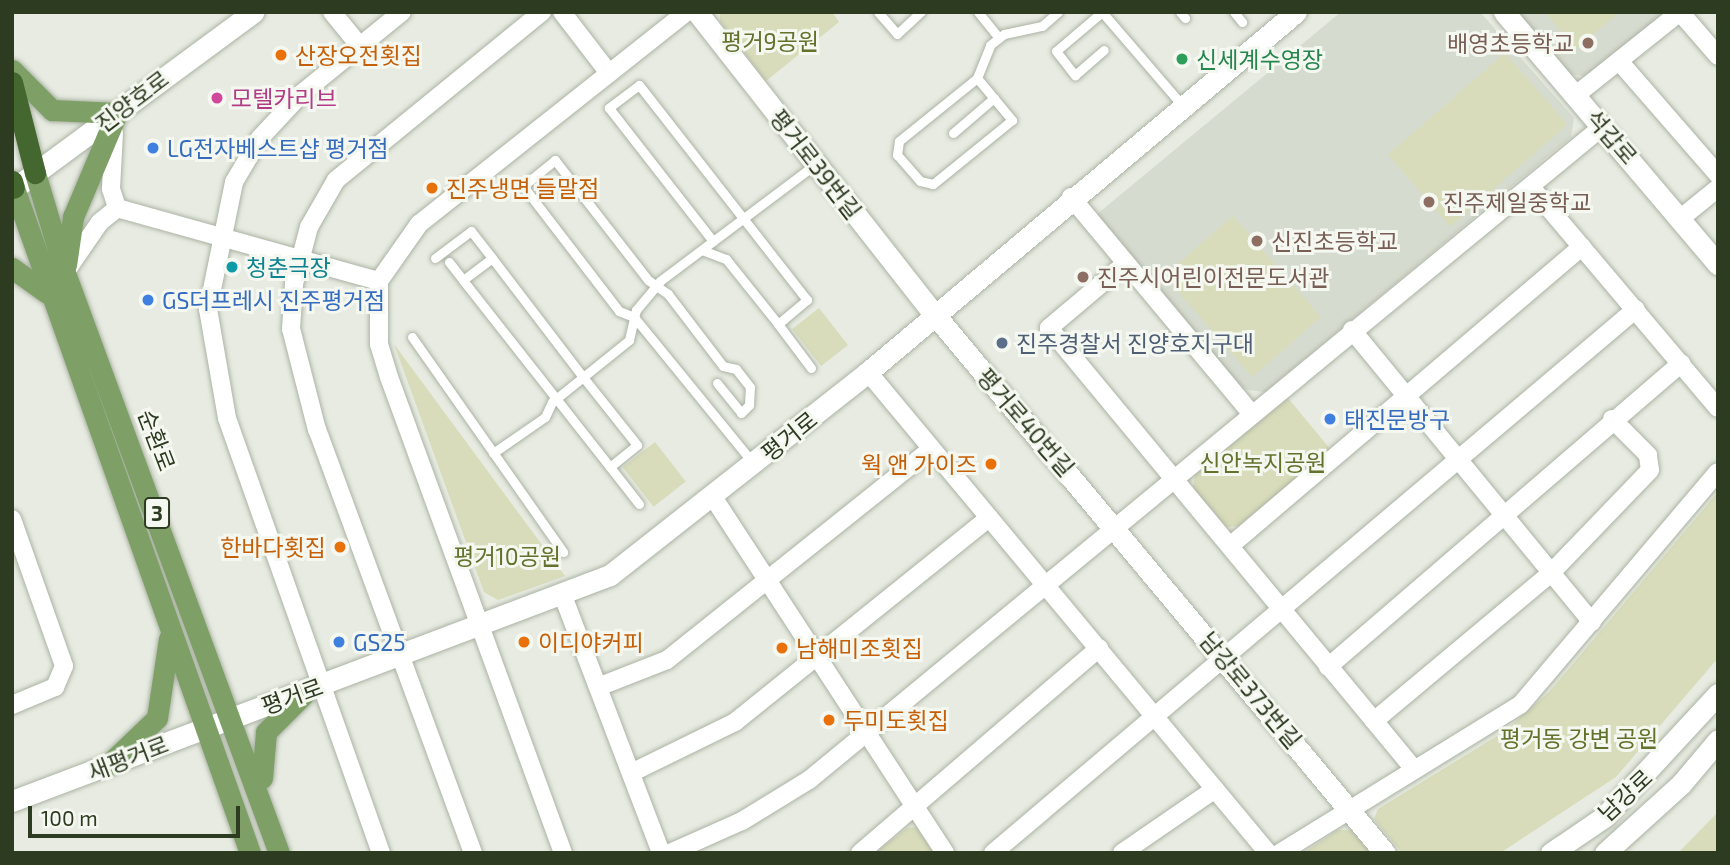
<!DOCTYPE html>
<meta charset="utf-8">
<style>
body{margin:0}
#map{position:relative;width:1730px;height:865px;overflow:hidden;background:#e7ebe1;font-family:"Exo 2","Noto Sans KR",sans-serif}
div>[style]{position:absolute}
.built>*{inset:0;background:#d6dbcf}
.green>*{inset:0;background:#d8dcba;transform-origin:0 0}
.roads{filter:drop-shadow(0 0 2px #abb3a4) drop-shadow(0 0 2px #abb3a4)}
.lane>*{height:9px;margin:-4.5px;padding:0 4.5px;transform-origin:4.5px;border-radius:4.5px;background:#fff}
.street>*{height:18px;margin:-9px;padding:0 9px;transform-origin:9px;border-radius:9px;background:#fff}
.secondary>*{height:21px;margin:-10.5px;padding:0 10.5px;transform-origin:10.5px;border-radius:10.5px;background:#fff}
.primary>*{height:21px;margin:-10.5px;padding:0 10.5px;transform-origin:10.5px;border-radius:10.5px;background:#7ea066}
.highway>*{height:21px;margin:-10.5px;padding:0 10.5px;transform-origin:10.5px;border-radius:10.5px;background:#43672e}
.dots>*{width:19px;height:19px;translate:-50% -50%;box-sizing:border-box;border:4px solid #f5f8f1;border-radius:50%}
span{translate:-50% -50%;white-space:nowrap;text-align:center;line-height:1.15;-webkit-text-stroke:6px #f5f8f1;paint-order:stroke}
.shield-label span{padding:2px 5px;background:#f5f8f1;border:2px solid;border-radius:5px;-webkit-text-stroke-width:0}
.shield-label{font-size:21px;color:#2d3b21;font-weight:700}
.park-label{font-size:23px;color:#62722c}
.education-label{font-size:23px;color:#785e54}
.right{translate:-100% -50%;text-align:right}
.left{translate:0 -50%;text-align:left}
.food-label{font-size:23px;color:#c56008}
.leisure-label{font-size:23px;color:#27864d}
.hotel-label{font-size:23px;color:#b23c85}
.street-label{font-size:23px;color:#2d3b21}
.shop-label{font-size:23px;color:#366cbe}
.culture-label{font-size:23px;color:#0d838f}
.service-label{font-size:23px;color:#4e5e75}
.frame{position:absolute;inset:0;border:14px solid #2d3b21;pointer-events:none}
.scale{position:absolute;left:28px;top:806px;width:212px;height:32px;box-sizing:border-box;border:4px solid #2d3b21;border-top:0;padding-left:9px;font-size:21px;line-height:24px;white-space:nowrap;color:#2d3b21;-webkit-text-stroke:5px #f5f8f1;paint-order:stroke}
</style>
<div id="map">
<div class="built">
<i style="clip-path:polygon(1341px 12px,1480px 12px,1574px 118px,1571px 137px,1265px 392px,1242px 389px,1096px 215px)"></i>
<i style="clip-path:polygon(1516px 12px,1672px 12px,1591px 77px,1567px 74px)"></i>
</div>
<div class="green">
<i style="clip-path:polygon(720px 12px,832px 12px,839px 22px,766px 81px,720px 21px)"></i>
<i style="clip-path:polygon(1545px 12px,1620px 12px,1576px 49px)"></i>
<i style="left:1505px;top:53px;width:95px;height:155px;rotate:49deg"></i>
<i style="left:1233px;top:216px;width:134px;height:91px;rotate:49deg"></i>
<i style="left:819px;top:308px;width:47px;height:34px;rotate:52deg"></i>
<i style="clip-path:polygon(394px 344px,565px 576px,498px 600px,484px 592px)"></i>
<i style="clip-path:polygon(1288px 398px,1331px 450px,1239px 526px,1226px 527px,1193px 488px,1195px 475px)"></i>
<i style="left:655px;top:442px;width:50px;height:41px;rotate:52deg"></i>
<i style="clip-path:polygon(1718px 492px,1718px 658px,1616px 777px,1500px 853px,1402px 853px,1374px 819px,1378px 809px,1505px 731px,1550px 691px)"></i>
<i style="clip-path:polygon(1718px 812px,1718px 853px,1678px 853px)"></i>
<i style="clip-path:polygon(916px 827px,934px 853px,875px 853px,907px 828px)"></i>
<i style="clip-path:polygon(1338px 830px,1355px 830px,1372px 853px,1303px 853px)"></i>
</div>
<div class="roads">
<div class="lane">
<i style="left:878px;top:12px;width:29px;rotate:49deg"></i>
<i style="left:897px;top:34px;width:33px;rotate:-43deg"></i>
<i style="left:978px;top:12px;width:33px;rotate:51deg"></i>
<i style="left:1102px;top:12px;width:60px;rotate:139.7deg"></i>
<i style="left:1056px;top:51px;width:31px;rotate:52deg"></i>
<i style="left:1075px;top:75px;width:38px;rotate:-41deg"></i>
<i style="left:1102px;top:12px;width:123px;rotate:49.3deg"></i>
<i style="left:1180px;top:12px;width:8px;rotate:50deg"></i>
<i style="left:1234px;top:12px;width:13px;rotate:51deg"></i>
<i style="left:977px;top:78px;width:55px;rotate:50.2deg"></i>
<i style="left:1012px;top:120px;width:102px;rotate:141deg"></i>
<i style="left:933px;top:184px;width:13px;rotate:-167deg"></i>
<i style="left:920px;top:181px;width:35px;rotate:-131deg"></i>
<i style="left:897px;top:155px;width:14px;rotate:-82deg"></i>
<i style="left:899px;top:141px;width:100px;rotate:-38.9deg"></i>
<i style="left:977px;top:78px;width:35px;rotate:-68deg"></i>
<i style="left:990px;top:45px;width:18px;rotate:-38deg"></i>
<i style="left:1004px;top:34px;width:39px;rotate:-12deg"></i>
<i style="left:1042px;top:26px;width:21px;rotate:-41deg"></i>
<i style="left:953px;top:133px;width:54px;rotate:-40.5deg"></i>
<i style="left:702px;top:250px;width:26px;rotate:21deg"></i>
<i style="left:726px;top:259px;width:83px;rotate:51.3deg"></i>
<i style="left:778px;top:324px;width:38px;rotate:-40deg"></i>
<i style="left:807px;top:300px;width:273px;rotate:-128deg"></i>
<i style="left:639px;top:85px;width:38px;rotate:143deg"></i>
<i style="left:609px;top:108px;width:169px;rotate:52deg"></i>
<i style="left:435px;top:258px;width:45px;rotate:-36.9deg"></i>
<i style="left:471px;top:231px;width:34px;rotate:52deg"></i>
<i style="left:492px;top:258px;width:150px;rotate:52.6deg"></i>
<i style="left:583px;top:377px;width:87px;rotate:51.5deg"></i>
<i style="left:637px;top:445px;width:35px;rotate:141deg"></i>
<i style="left:610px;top:467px;width:238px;rotate:-128.2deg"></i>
<i style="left:463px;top:280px;width:36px;rotate:-37deg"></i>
<i style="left:449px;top:262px;width:23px;rotate:52deg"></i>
<i style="left:778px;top:324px;width:55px;rotate:53.1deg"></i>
<i style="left:412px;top:337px;width:263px;rotate:54.9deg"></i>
<i style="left:717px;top:383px;width:38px;rotate:51deg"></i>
<i style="left:741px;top:413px;width:11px;rotate:-45deg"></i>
<i style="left:749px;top:405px;width:18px;rotate:-87deg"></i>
<i style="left:750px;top:387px;width:23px;rotate:-128deg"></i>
<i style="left:736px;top:369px;width:13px;rotate:-167deg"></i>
<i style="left:723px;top:366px;width:91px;rotate:-127.4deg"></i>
<i style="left:668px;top:294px;width:24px;rotate:-145deg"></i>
<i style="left:648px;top:280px;width:152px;rotate:-127.8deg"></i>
<i style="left:555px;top:160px;width:41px;rotate:140.9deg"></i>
<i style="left:523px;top:186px;width:158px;rotate:52.5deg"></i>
<i style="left:619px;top:311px;width:16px;rotate:22deg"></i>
<i style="left:634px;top:317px;width:188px;rotate:50.8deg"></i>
<i style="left:493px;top:453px;width:63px;rotate:-34.7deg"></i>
<i style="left:545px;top:417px;width:17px;rotate:-65deg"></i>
<i style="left:552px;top:402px;width:99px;rotate:-38.8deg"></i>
<i style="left:629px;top:340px;width:31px;rotate:-77deg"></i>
<i style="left:636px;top:310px;width:38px;rotate:-50deg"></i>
<i style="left:660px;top:281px;width:195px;rotate:-36.9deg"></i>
<i style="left:610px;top:467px;width:47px;rotate:51.9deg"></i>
</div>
<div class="street">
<i style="left:332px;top:12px;width:43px;rotate:50.7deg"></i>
<i style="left:562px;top:12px;width:77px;rotate:52.4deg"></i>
<i style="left:1680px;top:12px;width:58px;rotate:49.2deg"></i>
<i style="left:1619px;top:61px;width:151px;rotate:49deg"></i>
<i style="left:1576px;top:95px;width:133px;rotate:-38.6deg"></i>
<i style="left:114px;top:133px;width:56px;rotate:93.1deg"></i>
<i style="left:111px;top:189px;width:20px;rotate:72deg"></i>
<i style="left:1531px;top:187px;width:289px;rotate:49.8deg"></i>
<i style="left:1071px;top:197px;width:283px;rotate:50.2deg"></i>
<i style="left:117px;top:208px;width:272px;rotate:15.6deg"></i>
<i style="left:1681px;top:218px;width:48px;rotate:-39deg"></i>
<i style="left:1126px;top:263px;width:101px;rotate:139.8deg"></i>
<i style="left:1049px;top:328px;width:572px;rotate:50.39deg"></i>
<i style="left:67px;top:270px;width:58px;rotate:-55.5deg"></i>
<i style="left:100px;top:222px;width:22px;rotate:-39deg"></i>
<i style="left:1352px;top:330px;width:378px;rotate:50.6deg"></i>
<i style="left:868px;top:372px;width:626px;rotate:50.25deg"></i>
<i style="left:713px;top:497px;width:425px;rotate:56.9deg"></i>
<i style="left:12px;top:519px;width:156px;rotate:70.5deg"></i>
<i style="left:64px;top:666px;width:23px;rotate:113deg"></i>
<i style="left:55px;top:687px;width:47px;rotate:157.3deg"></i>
<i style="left:1230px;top:546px;width:462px;rotate:-40.4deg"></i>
<i style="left:563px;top:596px;width:275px;rotate:69.1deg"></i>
<i style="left:1328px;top:667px;width:466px;rotate:-40.7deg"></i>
<i style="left:598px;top:687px;width:74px;rotate:-21.4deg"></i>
<i style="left:667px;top:660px;width:337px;rotate:-38.6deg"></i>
<i style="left:1374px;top:721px;width:229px;rotate:-39.9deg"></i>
<i style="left:1550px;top:574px;width:144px;rotate:-46.1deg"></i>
<i style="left:1650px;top:470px;width:15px;rotate:-98deg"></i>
<i style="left:1648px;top:455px;width:51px;rotate:-135deg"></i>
<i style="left:631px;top:773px;width:116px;rotate:-26.1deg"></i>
<i style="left:735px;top:722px;width:326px;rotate:-38.8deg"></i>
<i style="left:381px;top:853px;width:461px;rotate:-109.5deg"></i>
<i style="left:227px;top:418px;width:111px;rotate:-99.9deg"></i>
<i style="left:208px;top:309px;width:130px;rotate:-78.4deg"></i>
<i style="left:234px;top:182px;width:51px;rotate:-59.4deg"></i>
<i style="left:260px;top:138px;width:60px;rotate:-47deg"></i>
<i style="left:301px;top:94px;width:130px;rotate:-39.1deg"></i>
<i style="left:473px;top:853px;width:451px;rotate:-110.2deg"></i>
<i style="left:317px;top:430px;width:104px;rotate:-104.4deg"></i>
<i style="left:291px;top:329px;width:45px;rotate:-86.2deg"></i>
<i style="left:294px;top:284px;width:59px;rotate:-75.3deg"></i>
<i style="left:309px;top:227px;width:54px;rotate:-60.1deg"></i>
<i style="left:336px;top:180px;width:266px;rotate:-39.2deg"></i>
<i style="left:563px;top:853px;width:507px;rotate:-110.08deg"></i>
<i style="left:389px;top:377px;width:34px;rotate:-107deg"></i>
<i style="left:379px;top:344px;width:63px;rotate:-90deg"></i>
<i style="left:379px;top:281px;width:70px;rotate:-54.9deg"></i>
<i style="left:419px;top:224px;width:341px;rotate:-38.4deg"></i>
<i style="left:670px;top:853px;width:79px;rotate:-24deg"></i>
<i style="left:742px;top:821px;width:79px;rotate:-31.5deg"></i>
<i style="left:809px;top:780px;width:1027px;rotate:-39.47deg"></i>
<i style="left:860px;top:853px;width:315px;rotate:-40.6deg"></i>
<i style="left:993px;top:853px;width:842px;rotate:-40.23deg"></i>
<i style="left:1122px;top:853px;width:113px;rotate:-34.5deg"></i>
<i style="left:1280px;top:853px;width:283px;rotate:-31.7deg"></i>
<i style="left:1521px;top:704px;width:304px;rotate:-49.7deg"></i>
</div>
<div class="secondary">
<i style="left:697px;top:12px;width:385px;rotate:51.9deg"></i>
<i style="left:935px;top:315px;width:701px;rotate:50.09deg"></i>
<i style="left:1504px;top:12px;width:331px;rotate:49.7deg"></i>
<i style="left:12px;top:190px;width:300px;rotate:-36.4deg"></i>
<i style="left:12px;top:801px;width:639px;rotate:-20.7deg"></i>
<i style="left:610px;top:575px;width:328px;rotate:-38.2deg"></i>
<i style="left:868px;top:372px;width:559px;rotate:-40.07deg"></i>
<i style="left:1551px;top:853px;width:64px;rotate:-34.2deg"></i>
<i style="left:1604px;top:817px;width:168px;rotate:-47.2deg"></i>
<i style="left:1605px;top:853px;width:103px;rotate:-42.2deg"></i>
<i style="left:1681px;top:784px;width:57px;rotate:-49.9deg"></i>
</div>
<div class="primary">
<i style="left:12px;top:70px;width:57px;rotate:45deg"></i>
<i style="left:52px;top:110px;width:65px;rotate:2.6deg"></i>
<i style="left:35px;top:173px;width:104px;rotate:73.3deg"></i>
<i style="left:65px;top:273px;width:618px;rotate:69.75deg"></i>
<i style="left:14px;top:188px;width:706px;rotate:70.46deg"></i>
<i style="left:66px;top:265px;width:49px;rotate:-81.7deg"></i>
<i style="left:73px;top:217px;width:113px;rotate:-67.1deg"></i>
<i style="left:12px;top:268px;width:43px;rotate:35.5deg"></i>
<i style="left:107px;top:766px;width:69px;rotate:-43.8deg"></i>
<i style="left:157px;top:718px;width:80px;rotate:-81.4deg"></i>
<i style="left:262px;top:778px;width:46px;rotate:-85deg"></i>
<i style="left:266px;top:732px;width:58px;rotate:-45deg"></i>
</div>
<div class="highway">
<i style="left:12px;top:82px;width:94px;rotate:75.8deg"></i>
<i style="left:12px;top:181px;width:7px;rotate:74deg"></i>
</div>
</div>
<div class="dots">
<i style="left:1588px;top:43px;background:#8d6e63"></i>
<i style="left:281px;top:55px;background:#e8710a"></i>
<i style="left:1182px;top:59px;background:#2e9e5b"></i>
<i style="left:217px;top:98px;background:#d1479c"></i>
<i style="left:153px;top:148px;background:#3f7fe0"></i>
<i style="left:432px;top:188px;background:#e8710a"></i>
<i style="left:1429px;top:202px;background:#8d6e63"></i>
<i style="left:1257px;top:241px;background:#8d6e63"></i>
<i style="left:232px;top:267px;background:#0f9aa8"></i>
<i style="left:1083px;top:277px;background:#8d6e63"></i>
<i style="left:148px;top:300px;background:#3f7fe0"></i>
<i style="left:1002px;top:343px;background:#5c6f8a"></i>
<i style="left:1330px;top:419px;background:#3f7fe0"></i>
<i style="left:991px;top:464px;background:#e8710a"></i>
<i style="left:340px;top:547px;background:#e8710a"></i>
<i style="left:339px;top:642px;background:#3f7fe0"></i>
<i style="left:524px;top:642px;background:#e8710a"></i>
<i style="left:782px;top:648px;background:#e8710a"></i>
<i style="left:829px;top:720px;background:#e8710a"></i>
</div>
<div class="shield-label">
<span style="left:157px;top:513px">3</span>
</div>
<div class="park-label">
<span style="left:770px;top:41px">평거9공원</span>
<span style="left:1263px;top:462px">신안녹지공원</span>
<span style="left:507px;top:556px">평거10공원</span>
<span style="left:1579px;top:738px">평거동 강변 공원</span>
</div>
<div class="education-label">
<span class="right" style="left:1574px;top:43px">배영초등학교</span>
<span class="left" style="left:1443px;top:202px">진주제일중학교</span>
<span class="left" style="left:1271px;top:241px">신진초등학교</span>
<span class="left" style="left:1097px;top:277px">진주시어린이전문도서관</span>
</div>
<div class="food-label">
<span class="left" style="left:295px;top:55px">산장오전횟집</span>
<span class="left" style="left:446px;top:188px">진주냉면 들말점</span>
<span class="right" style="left:977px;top:464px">웍 앤 가이즈</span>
<span class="right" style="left:326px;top:547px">한바다횟집</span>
<span class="left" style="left:538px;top:642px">이디야커피</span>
<span class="left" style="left:796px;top:648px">남해미조횟집</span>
<span class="left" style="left:843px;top:720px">두미도횟집</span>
</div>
<div class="leisure-label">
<span class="left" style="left:1196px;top:59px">신세계수영장</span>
</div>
<div class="hotel-label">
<span class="left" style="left:231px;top:98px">모텔카리브</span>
</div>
<div class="street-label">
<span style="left:132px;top:101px;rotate:-37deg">진양호로</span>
<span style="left:1612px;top:137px;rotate:49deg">석갑로</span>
<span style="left:816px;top:164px;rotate:52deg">평거로39번길</span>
<span style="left:1026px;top:422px;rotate:49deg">평거로40번길</span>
<span style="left:789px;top:436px;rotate:-39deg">평거로</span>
<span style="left:157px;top:440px;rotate:69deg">순환로</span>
<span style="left:1251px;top:690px;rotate:50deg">남강로373번길</span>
<span style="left:292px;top:696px;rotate:-20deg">평거로</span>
<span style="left:128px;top:758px;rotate:-21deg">새평거로</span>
<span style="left:1625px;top:795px;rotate:-43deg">남강로</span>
</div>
<div class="shop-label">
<span class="left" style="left:167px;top:148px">LG전자베스트샵 평거점</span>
<span class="left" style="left:162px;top:300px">GS더프레시 진주평거점</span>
<span class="left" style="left:1344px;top:419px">태진문방구</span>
<span class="left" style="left:353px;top:642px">GS25</span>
</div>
<div class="culture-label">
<span class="left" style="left:246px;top:267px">청춘극장</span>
</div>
<div class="service-label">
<span class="left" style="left:1016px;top:343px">진주경찰서 진양호지구대</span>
</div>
<div class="frame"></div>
<div class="scale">100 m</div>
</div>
